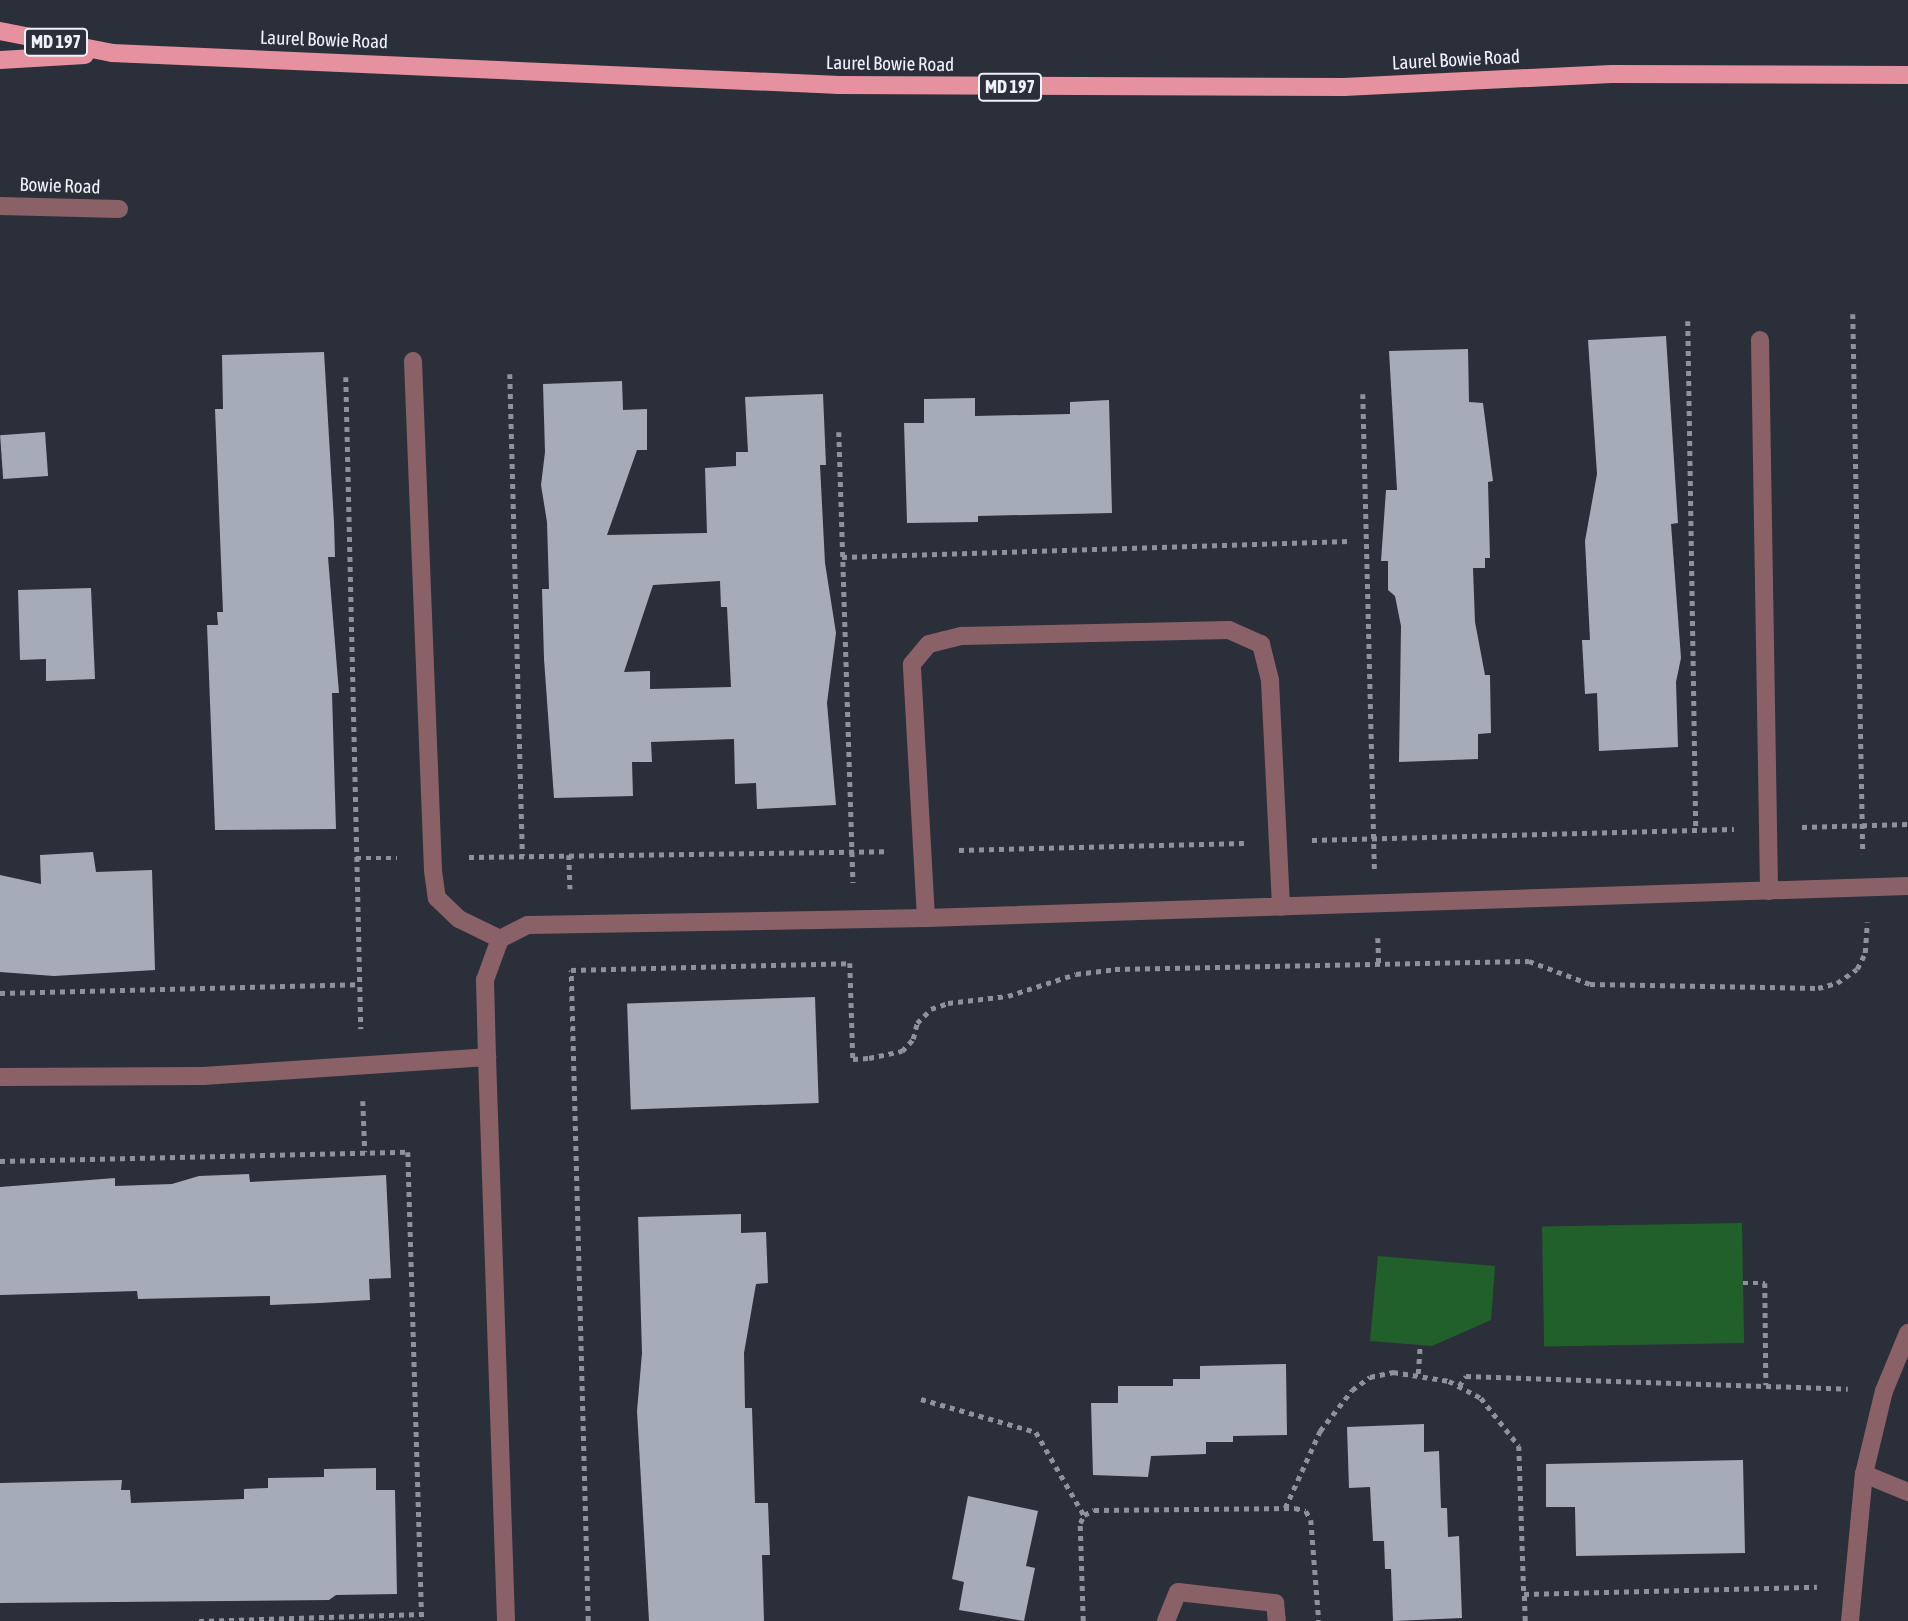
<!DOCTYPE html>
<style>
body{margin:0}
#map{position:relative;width:1908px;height:1621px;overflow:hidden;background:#2b2f39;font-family:"Asap Condensed",sans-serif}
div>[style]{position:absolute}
.green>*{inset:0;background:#21602b;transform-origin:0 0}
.building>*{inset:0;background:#a6acb7;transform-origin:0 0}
.path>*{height:4.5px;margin-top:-2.25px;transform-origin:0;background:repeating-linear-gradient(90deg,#8e929a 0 5px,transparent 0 10px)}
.minor>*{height:18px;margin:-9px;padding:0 9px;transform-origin:9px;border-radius:9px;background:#8b6168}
.primary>*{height:18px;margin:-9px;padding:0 9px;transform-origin:9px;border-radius:9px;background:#e591a0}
span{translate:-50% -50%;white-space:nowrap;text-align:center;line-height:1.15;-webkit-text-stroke:7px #2b2f39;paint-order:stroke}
.shield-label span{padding:2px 5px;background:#2b2f39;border:2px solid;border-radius:5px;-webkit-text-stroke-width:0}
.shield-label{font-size:18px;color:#eff2f9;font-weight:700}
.street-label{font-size:19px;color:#eff2f9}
</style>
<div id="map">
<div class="green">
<i style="left:1742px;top:1223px;width:120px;height:200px;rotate:89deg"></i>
<i style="clip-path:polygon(1378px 1256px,1495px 1266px,1491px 1320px,1432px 1346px,1370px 1341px)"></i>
</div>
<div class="building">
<i style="clip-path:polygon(1666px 336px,1678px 523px,1671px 524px,1681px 658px,1676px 682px,1678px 747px,1599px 751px,1597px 693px,1585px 694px,1582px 640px,1590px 640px,1585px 541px,1597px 474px,1588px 340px)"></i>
<i style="clip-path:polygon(1468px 349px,1469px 402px,1483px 403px,1493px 481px,1488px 482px,1490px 558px,1485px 558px,1485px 568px,1473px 568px,1475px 622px,1485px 675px,1490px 675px,1491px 733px,1478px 734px,1478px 759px,1399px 762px,1401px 626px,1395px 596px,1388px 590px,1388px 561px,1381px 561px,1386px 490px,1397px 490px,1389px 351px)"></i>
<i style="clip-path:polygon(324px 352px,334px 522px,335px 557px,328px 557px,339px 693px,332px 693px,336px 829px,215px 830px,207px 625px,218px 625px,217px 612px,223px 612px,215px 409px,223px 409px,222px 355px)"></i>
<i style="clip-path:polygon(evenodd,622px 381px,623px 410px,647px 409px,647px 450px,637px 450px,607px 535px,707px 533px,705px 468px,736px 466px,736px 452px,748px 452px,745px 397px,823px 394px,826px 465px,820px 465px,825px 563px,836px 633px,827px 703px,836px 805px,757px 809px,756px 783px,735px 784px,734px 739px,651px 742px,652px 762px,632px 762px,633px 796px,554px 798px,544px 659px,542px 589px,549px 589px,547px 522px,541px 485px,545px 452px,543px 384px,622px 381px,720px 581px,721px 607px,727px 607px,731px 687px,650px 689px,650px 671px,624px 672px,653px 585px,720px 581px)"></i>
<i style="clip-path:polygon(975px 398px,975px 416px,1070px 414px,1070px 402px,1109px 400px,1112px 513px,978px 516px,978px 522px,907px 523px,904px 423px,924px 423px,924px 399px)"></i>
<i style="left:45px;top:432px;width:44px;height:45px;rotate:86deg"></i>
<i style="clip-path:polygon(91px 588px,95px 679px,46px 681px,46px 659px,20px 660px,18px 590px)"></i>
<i style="clip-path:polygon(93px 852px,96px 872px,152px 870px,155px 970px,54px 976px,0 972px,0 875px,41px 884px,40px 855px)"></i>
<i style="left:815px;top:997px;width:106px;height:188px;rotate:88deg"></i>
<i style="clip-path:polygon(249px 1174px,250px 1182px,386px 1175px,391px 1278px,369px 1279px,370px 1300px,320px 1303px,270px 1305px,270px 1296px,138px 1299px,137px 1291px,0 1295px,0 1187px,115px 1178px,115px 1186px,172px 1184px,199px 1176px)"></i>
<i style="clip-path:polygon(741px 1214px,741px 1233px,766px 1232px,768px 1283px,756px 1284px,744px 1353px,745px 1408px,752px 1408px,755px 1503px,768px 1503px,770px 1555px,762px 1555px,764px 1621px,649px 1621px,637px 1411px,642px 1353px,638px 1217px)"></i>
<i style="clip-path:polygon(1286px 1364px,1287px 1435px,1233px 1436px,1233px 1442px,1206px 1442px,1206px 1454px,1151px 1456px,1148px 1477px,1093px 1475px,1091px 1403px,1118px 1403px,1118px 1386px,1173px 1386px,1173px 1379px,1200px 1379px,1200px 1366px)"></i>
<i style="clip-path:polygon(1424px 1424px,1424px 1452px,1439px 1451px,1441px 1508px,1447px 1508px,1448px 1537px,1459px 1536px,1462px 1618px,1393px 1621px,1391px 1569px,1385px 1569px,1384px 1541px,1373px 1541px,1370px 1487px,1349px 1488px,1347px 1427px)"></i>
<i style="clip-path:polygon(1743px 1460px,1745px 1553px,1576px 1556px,1575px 1507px,1546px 1507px,1546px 1464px)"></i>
<i style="clip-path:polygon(376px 1468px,376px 1490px,395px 1490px,397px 1594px,336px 1595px,329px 1600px,0 1603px,0 1483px,122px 1480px,121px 1490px,130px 1490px,131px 1503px,244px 1499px,244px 1489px,268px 1488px,268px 1478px,324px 1477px,324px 1469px)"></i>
<i style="clip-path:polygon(968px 1496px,1038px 1511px,1026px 1566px,1035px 1568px,1024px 1621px,959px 1610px,964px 1582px,952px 1579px)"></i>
</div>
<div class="path">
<i style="left:1853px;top:314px;width:540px;rotate:88.94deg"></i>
<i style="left:1688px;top:321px;width:509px;rotate:89.1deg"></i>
<i style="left:510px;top:374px;width:482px;rotate:88.5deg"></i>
<i style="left:346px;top:377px;width:652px;rotate:88.68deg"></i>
<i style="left:1363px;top:394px;width:475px;rotate:88.6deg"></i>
<i style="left:839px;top:432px;width:451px;rotate:88.2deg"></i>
<i style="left:842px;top:557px;width:507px;rotate:-1.81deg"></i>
<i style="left:1802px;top:827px;width:106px;rotate:-1.6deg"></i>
<i style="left:1312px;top:840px;width:422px;rotate:-1.5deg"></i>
<i style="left:959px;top:850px;width:285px;rotate:-1.4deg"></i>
<i style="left:569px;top:855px;width:34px;rotate:88deg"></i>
<i style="left:469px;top:857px;width:418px;rotate:-0.8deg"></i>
<i style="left:356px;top:858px;width:41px"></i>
<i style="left:1378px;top:938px;width:26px;rotate:88deg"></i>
<i style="left:0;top:993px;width:359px;rotate:-1.4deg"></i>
<i style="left:363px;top:1101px;width:51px;rotate:87.8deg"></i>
<i style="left:0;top:1161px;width:408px;rotate:-1.3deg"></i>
<i style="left:408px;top:1152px;width:469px;rotate:88.3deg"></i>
<i style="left:1743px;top:1283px;width:22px"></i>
<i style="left:1765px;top:1283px;width:102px;rotate:89.4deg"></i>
<i style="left:1418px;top:1374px;width:29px;rotate:-86deg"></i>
<i style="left:1459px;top:1386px;width:12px;rotate:-55deg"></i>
<i style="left:1466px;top:1376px;width:382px;rotate:1.9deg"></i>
<i style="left:921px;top:1399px;width:120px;rotate:16deg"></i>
<i style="left:1036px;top:1432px;width:96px;rotate:60deg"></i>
<i style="left:1285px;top:1508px;width:85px;rotate:-65.6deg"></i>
<i style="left:1320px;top:1431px;width:52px;rotate:-52deg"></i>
<i style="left:1352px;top:1390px;width:22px;rotate:-36deg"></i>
<i style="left:1370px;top:1377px;width:24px;rotate:-12deg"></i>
<i style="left:1393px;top:1372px;width:57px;rotate:9.1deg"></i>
<i style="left:1449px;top:1381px;width:36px;rotate:28deg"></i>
<i style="left:1481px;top:1398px;width:61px;rotate:51.6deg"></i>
<i style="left:1519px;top:1446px;width:148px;rotate:88.1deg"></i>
<i style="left:199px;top:1621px;width:222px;rotate:-1.8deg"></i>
<i style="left:588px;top:1621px;width:651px;rotate:-91.5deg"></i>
<i style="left:571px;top:970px;width:279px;rotate:-1.4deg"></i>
<i style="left:850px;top:963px;width:96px;rotate:88.2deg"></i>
<i style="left:853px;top:1059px;width:16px;rotate:-4deg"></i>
<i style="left:869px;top:1058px;width:34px;rotate:-12deg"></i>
<i style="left:902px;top:1051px;width:16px;rotate:-47deg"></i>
<i style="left:913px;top:1039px;width:16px;rotate:-76deg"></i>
<i style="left:917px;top:1023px;width:20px;rotate:-45deg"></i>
<i style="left:931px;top:1009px;width:18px;rotate:-19deg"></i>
<i style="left:948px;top:1003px;width:60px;rotate:-6.7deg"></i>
<i style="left:1008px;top:996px;width:71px;rotate:-17.9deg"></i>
<i style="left:1076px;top:974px;width:39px;rotate:-7deg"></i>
<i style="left:1115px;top:969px;width:414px;rotate:-1.1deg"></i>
<i style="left:1529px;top:961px;width:65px;rotate:20.7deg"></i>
<i style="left:1590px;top:984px;width:228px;rotate:1deg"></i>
<i style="left:1818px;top:988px;width:20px;rotate:-15deg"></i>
<i style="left:1837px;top:983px;width:24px;rotate:-35deg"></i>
<i style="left:1857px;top:969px;width:18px;rotate:-63deg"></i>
<i style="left:1865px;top:953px;width:31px;rotate:-86deg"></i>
<i style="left:1083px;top:1621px;width:98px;rotate:-91.8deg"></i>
<i style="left:1080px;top:1523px;width:9px;rotate:-63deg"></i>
<i style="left:1084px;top:1515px;width:11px;rotate:-27deg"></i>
<i style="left:1094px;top:1510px;width:201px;rotate:-0.6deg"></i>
<i style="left:1295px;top:1508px;width:11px;rotate:15deg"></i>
<i style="left:1306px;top:1511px;width:10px;rotate:61deg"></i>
<i style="left:1311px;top:1520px;width:101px;rotate:85.5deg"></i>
<i style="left:1525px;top:1621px;width:27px;rotate:-92deg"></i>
<i style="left:1524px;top:1594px;width:293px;rotate:-1.4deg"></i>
</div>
<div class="minor">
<i style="left:0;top:206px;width:119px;rotate:1.4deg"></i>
<i style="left:1760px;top:340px;width:551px;rotate:89.06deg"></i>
<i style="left:413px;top:361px;width:510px;rotate:87.75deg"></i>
<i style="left:433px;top:871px;width:27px;rotate:82deg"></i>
<i style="left:437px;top:898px;width:30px;rotate:44deg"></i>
<i style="left:459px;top:919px;width:46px;rotate:26deg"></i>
<i style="left:926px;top:918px;width:254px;rotate:-93.2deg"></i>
<i style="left:912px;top:664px;width:26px;rotate:-50deg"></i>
<i style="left:929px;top:644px;width:34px;rotate:-14deg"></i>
<i style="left:962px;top:636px;width:267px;rotate:-1.3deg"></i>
<i style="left:1229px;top:630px;width:35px;rotate:24deg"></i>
<i style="left:1261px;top:644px;width:38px;rotate:76deg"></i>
<i style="left:1270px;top:681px;width:226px;rotate:87.2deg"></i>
<i style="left:487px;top:1057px;width:77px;rotate:-91.5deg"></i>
<i style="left:485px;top:980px;width:44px;rotate:-69.9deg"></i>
<i style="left:500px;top:939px;width:31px;rotate:-27deg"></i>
<i style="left:528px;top:925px;width:398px;rotate:-1deg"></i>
<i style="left:926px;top:918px;width:983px;rotate:-1.87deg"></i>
<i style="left:0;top:1077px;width:203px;rotate:-0.3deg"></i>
<i style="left:203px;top:1076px;width:285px;rotate:-3.8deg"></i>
<i style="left:487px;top:1057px;width:564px;rotate:88.07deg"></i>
<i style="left:1864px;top:1474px;width:48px;rotate:22.2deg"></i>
<i style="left:1166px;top:1621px;width:31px;rotate:-68deg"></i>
<i style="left:1178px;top:1592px;width:98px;rotate:6.5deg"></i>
<i style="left:1275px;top:1603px;width:18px;rotate:84deg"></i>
<i style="left:1850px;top:1621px;width:148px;rotate:-84.6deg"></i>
<i style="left:1864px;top:1474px;width:85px;rotate:-76.5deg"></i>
<i style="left:1884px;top:1391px;width:63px;rotate:-67.5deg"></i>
</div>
<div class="primary">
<i style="left:0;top:31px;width:114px;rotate:11.1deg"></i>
<i style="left:112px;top:53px;width:728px;rotate:2.52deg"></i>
<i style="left:839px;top:85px;width:505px;rotate:0.23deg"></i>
<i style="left:1344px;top:87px;width:268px;rotate:-2.8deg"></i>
<i style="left:1612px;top:74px;width:296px;rotate:0.2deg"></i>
<i style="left:0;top:60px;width:85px;rotate:-3.4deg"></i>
</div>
<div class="shield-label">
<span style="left:56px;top:42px">MD 197</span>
<span style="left:1010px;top:87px">MD 197</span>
</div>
<div class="street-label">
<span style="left:324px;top:40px;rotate:2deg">Laurel Bowie Road</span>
<span style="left:1456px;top:60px;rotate:-3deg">Laurel Bowie Road</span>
<span style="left:890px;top:64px;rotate:1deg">Laurel Bowie Road</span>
<span style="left:60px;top:186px;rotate:2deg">Bowie Road</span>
</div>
</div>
